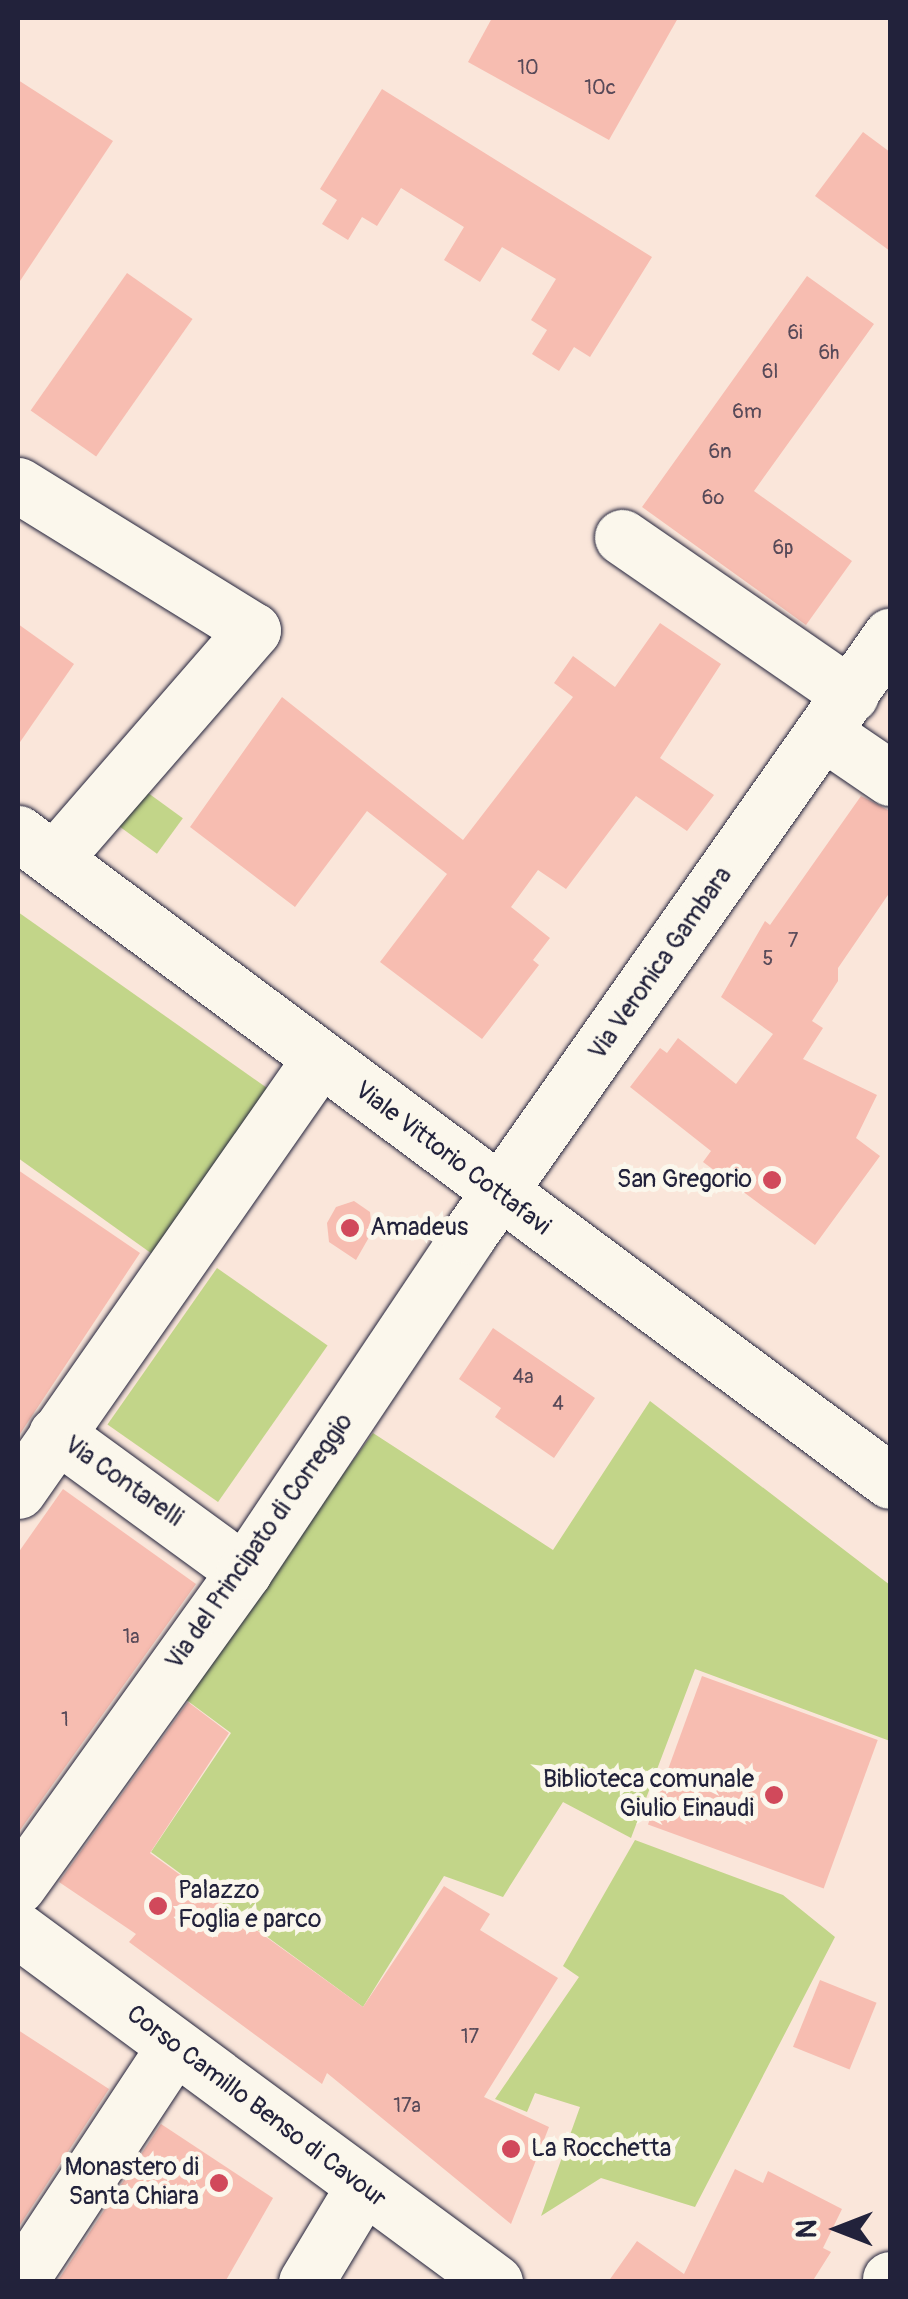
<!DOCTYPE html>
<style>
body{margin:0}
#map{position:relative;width:908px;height:2299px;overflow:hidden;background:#fae6da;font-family:Pangolin,sans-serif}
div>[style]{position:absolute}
.green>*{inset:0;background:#c2d589;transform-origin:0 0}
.building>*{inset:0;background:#f7bdb1;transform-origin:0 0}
.roads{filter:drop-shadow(0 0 2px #22223b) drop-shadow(0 0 2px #22223b)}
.minor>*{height:55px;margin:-27.5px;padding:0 27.5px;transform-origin:27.5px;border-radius:27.5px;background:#fbf7ec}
.dots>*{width:28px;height:28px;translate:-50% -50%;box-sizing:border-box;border:5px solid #fbf7ec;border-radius:50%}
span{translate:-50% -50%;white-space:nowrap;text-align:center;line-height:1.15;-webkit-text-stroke:10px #fbf7ec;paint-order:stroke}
.number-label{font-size:20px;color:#574958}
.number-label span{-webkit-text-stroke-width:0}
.street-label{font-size:25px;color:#22223b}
.poi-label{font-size:25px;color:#22223b}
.right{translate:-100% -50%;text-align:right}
.left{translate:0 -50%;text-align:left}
.frame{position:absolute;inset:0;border:20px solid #22223b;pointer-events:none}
.north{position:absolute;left:788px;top:2179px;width:100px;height:100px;-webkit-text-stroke:8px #fbf7ec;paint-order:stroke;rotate:270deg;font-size:28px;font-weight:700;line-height:40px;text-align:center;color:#22223b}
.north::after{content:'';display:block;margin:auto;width:35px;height:45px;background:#22223b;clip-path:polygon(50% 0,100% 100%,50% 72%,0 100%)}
</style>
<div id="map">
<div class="green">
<i style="left:144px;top:790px;width:48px;height:44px;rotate:36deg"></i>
<i style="clip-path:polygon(18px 912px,284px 1100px,169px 1266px,18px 1158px)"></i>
<i style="left:217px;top:1268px;width:135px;height:191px;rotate:35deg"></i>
<i style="clip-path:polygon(650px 1401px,890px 1585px,890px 1741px,695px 1669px,631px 1838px,563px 1802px,503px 1897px,444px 1876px,363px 2007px,151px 1852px,231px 1733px,181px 1696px,373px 1433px,553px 1550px)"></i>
<i style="clip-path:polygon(635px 1840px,783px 1895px,835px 1937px,695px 2207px,601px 2178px,541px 2216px,580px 2107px,535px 2093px,527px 2112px,495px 2099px,579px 1977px,563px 1966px)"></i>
</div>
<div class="building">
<i style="clip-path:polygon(492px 18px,678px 18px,609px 140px,468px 62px)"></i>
<i style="clip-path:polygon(18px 80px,113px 141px,18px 284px)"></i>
<i style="clip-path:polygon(382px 89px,652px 257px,590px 357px,574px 347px,559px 371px,532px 354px,547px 330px,531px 320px,556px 279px,502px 247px,480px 282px,444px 260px,464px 227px,401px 188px,377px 226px,362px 217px,348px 240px,322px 224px,337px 200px,320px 189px)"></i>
<i style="clip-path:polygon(863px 132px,890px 152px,890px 251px,815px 196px)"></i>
<i style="left:127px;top:273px;width:80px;height:168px;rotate:35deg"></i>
<i style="clip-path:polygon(807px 276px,874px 324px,754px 491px,852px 561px,806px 625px,642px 507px)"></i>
<i style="clip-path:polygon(660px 623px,721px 664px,660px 758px,714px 795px,687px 831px,636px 796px,566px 889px,538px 870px,511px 907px,550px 938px,533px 960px,539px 965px,482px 1039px,380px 962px,447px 874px,367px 811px,295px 907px,190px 827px,282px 697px,463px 840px,573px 697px,554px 683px,573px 656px,615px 687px)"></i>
<i style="clip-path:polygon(18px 624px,74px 664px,18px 745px)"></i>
<i style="clip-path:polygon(861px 796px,890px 811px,890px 892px,838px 968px,838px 981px,812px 1021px,823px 1028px,803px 1059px,877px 1095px,856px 1138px,880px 1156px,815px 1245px,703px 1162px,711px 1151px,630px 1087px,660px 1048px,667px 1053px,678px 1038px,736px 1084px,773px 1034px,721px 997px,765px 921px,770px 925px)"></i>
<i style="clip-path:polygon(18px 1170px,140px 1253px,18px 1437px)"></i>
<i style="clip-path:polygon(354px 1201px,370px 1212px,372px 1232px,356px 1260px,329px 1242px,327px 1223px,336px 1207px)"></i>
<i style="clip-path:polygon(493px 1328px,595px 1398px,554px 1458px,495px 1417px,501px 1408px,459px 1379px)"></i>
<i style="clip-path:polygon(63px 1489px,196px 1584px,18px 1833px,18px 1553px)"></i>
<i style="left:702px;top:1676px;width:187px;height:158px;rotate:20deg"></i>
<i style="clip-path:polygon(188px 1702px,229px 1733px,150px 1853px,363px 2007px,444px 1886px,490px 1914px,480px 1930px,558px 1978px,484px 2097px,549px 2127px,511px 2224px,327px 2073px,322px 2084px,129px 1942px,136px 1934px,59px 1882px)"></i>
<i style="left:820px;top:1980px;width:61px;height:72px;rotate:22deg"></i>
<i style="clip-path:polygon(18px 2030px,109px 2089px,18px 2228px)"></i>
<i style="clip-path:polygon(161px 2124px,273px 2198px,225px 2282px,57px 2282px)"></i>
<i style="clip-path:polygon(735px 2169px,763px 2183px,768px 2171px,842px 2209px,823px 2248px,831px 2252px,812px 2282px,608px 2282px,637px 2241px,684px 2274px)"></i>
</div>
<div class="roads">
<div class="minor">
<i style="left:18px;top:485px;width:276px;rotate:31.7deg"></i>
<i style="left:253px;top:630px;width:303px;rotate:131deg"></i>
<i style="left:622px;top:537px;width:278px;rotate:34.6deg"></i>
<i style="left:824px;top:733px;width:80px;rotate:34.3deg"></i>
<i style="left:18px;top:833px;width:1086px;rotate:36.62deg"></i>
<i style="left:56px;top:1434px;width:233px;rotate:36.1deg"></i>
<i style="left:18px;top:1491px;width:526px;rotate:-55.07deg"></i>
<i style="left:18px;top:1886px;width:388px;rotate:-54.3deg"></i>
<i style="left:244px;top:1571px;width:403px;rotate:-56.2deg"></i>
<i style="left:468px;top:1236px;width:734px;rotate:-54.88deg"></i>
<i style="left:18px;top:1930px;width:593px;rotate:36.43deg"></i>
<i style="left:19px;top:2282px;width:282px;rotate:-56.6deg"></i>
<i style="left:306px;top:2282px;width:111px;rotate:-59deg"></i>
<i style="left:890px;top:2282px;width:3px;rotate:-90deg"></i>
</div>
</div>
<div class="dots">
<i style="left:772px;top:1180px;background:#d1495b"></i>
<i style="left:350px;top:1228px;background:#d1495b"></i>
<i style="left:774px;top:1795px;background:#d1495b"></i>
<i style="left:158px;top:1906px;background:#d1495b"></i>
<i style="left:511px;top:2149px;background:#d1495b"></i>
<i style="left:219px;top:2183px;background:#d1495b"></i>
</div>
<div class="number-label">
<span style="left:528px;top:67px">10</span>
<span style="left:600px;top:87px">10c</span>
<span style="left:795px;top:332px">6i</span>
<span style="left:829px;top:352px">6h</span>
<span style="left:770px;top:371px">6l</span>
<span style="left:747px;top:411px">6m</span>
<span style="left:720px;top:451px">6n</span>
<span style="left:713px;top:497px">6o</span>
<span style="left:783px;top:547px">6p</span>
<span style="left:793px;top:940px">7</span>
<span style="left:768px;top:958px">5</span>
<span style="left:523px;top:1376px">4a</span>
<span style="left:558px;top:1403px">4</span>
<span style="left:131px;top:1636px">1a</span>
<span style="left:65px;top:1719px">1</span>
<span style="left:470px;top:2036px">17</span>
<span style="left:407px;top:2105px">17a</span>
</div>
<div class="street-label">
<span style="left:661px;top:964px;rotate:-55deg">Via Veronica Gambara</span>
<span style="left:452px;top:1159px;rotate:37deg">Viale Vittorio Cottafavi</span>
<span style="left:123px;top:1482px;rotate:35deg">Via Contarelli</span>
<span style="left:260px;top:1542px;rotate:-55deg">Via del Principato di Correggio</span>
<span style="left:256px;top:2107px;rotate:37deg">Corso Camillo Benso di Cavour</span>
</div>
<div class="poi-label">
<span class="right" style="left:752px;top:1180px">San Gregorio</span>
<span class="left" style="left:370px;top:1228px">Amadeus</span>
<span class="right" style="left:754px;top:1795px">Biblioteca comunale<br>Giulio Einaudi</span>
<span class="left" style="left:178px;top:1906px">Palazzo<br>Foglia e parco</span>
<span class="left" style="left:531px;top:2149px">La Rocchetta</span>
<span class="right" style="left:199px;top:2183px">Monastero di<br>Santa Chiara</span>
</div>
<div class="frame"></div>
<div class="north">N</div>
</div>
